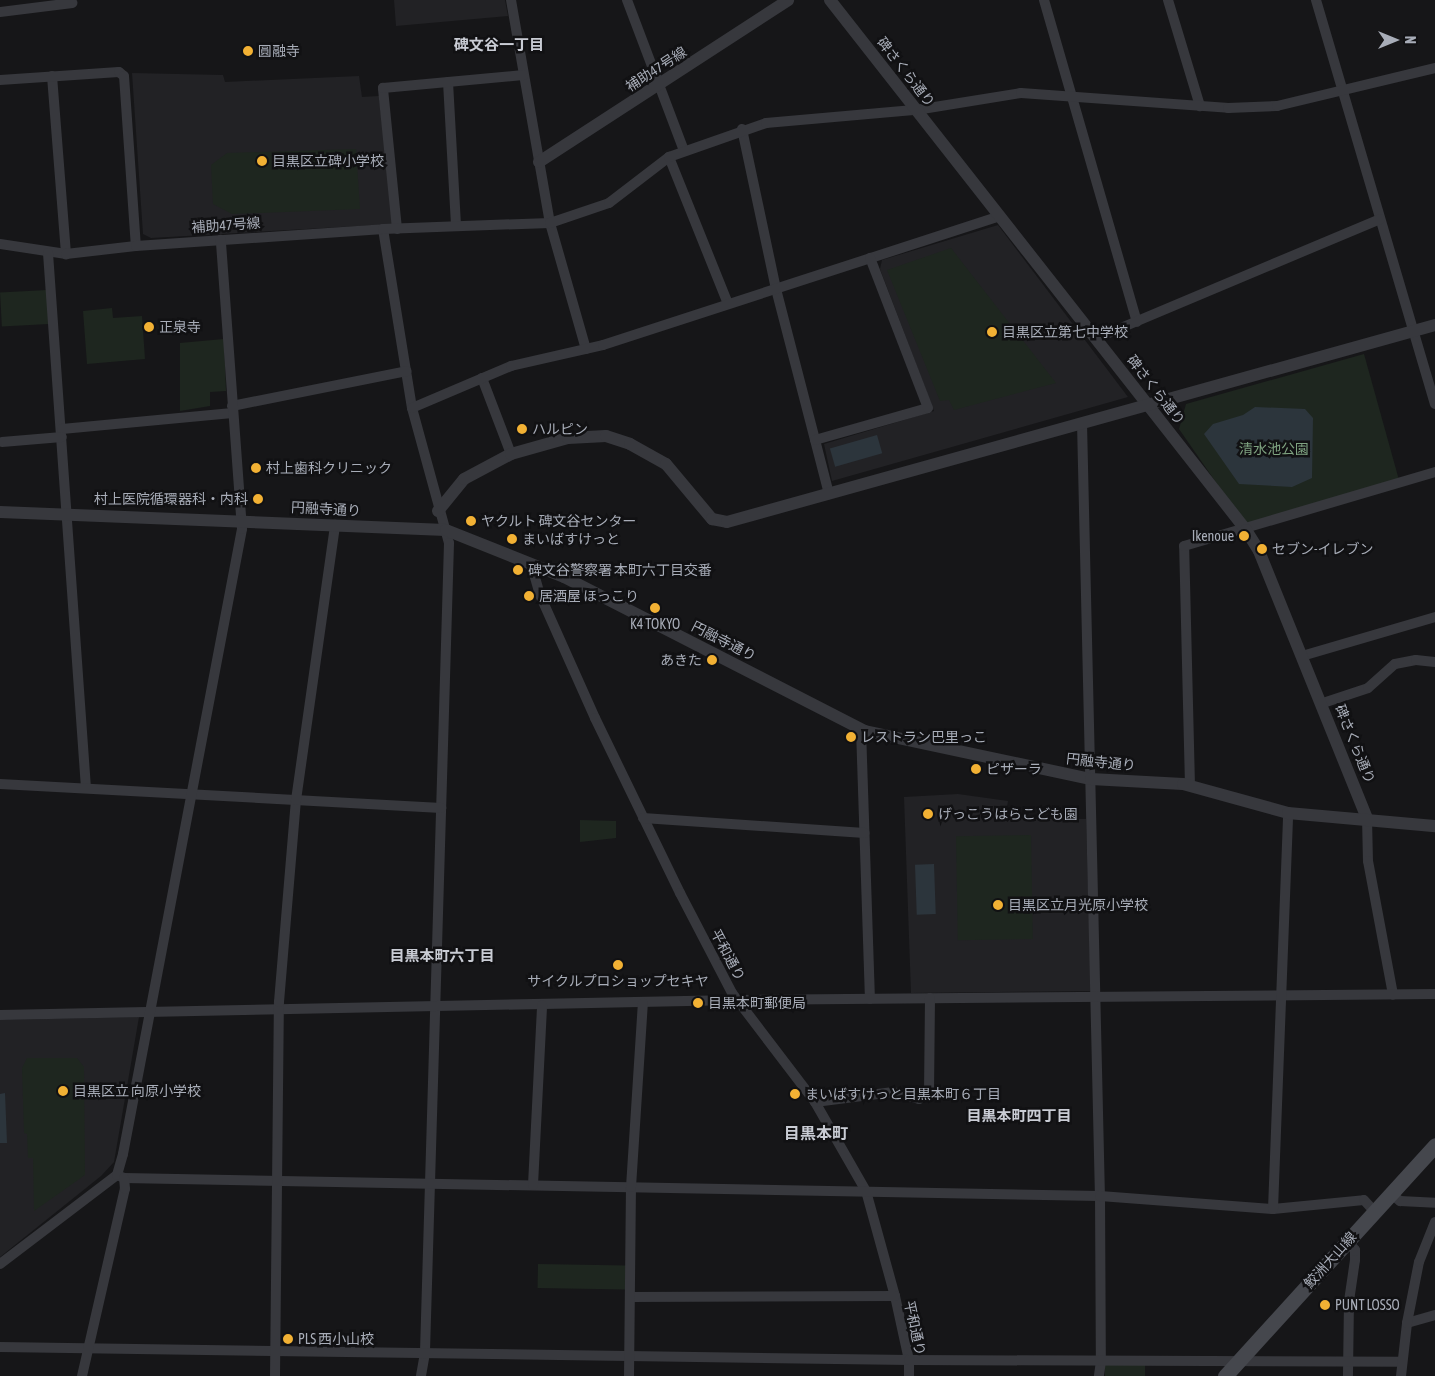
<!DOCTYPE html>
<meta charset="utf-8">
<style>
body{margin:0}
#map{position:relative;width:1435px;height:1376px;overflow:hidden;background:#161618;font-family:"Asap Condensed","Noto Sans JP",sans-serif}
div>[style]{position:absolute}
.built>*{inset:0;background:#222225}
.green>*{inset:0;background:#1e261f;transform-origin:0 0}
.water>*{inset:0;background:#2c353c;transform-origin:0 0}
.minor>*{height:10px;margin:-5px;padding:0 5px;transform-origin:5px;border-radius:5px;background:#37383d}
.tertiary>*{height:12px;margin:-6px;padding:0 6px;transform-origin:6px;border-radius:6px;background:#37383d}
.secondary>*{height:15px;margin:-7.5px;padding:0 7.5px;transform-origin:7.5px;border-radius:7.5px;background:#45474d}
.dots>*{width:14px;height:14px;translate:-50% -50%;box-sizing:border-box;border:2px solid #111113;border-radius:50%}
span{translate:-50% -50%;white-space:nowrap;text-align:center;line-height:1.15;-webkit-text-stroke:5px #111113;paint-order:stroke}
.poi-label{font-size:14px;color:#a8adb8}
.left{translate:0 -50%;text-align:left}
.right{translate:-100% -50%;text-align:right}
.street-label{font-size:14px;color:#a8adb8}
.park-label{font-size:14px;color:#7fa381}
.neighbourhood-label{font-size:15px;color:#c9ccd4;font-weight:700}
.quarter-label{font-size:16px;color:#c9ccd4;font-weight:700}
.north{position:absolute;left:1370px;top:15px;width:50px;height:50px;-webkit-text-stroke:4px #111113;paint-order:stroke;rotate:90deg;font-size:14px;font-weight:700;line-height:20px;text-align:center;color:#a8adb8}
.north::after{content:'';display:block;margin:auto;width:18px;height:22px;background:#a8adb8;clip-path:polygon(50% 0,100% 100%,50% 72%,0 100%)}
</style>
<div id="map">
<div class="built">
<i style="clip-path:polygon(394px 0,505px 0,508px 16px,396px 26px)"></i>
<i style="clip-path:polygon(132px 73px,223px 75px,225px 82px,359px 76px,362px 97px,379px 96px,393px 224px,151px 238px,143px 234px)"></i>
<i style="clip-path:polygon(998px 225px,1128px 397px,832px 481px,824px 444px,934px 411px,880px 269px,882px 260px)"></i>
<i style="clip-path:polygon(958px 794px,1008px 801px,1006px 813px,1026px 816px,1027px 819px,1086px 819px,1091px 991px,911px 993px,904px 797px)"></i>
<i style="clip-path:polygon(139px 1017px,114px 1162px,101px 1176px,0 1257px,0 1020px)"></i>
</div>
<div class="green">
<i style="clip-path:polygon(356px 149px,360px 209px,232px 214px,213px 204px,211px 165px,227px 153px)"></i>
<i style="clip-path:polygon(951px 248px,1056px 383px,954px 410px,949px 400px,940px 401px,887px 270px)"></i>
<i style="left:47px;top:290px;width:34px;height:47px;rotate:87deg"></i>
<i style="clip-path:polygon(112px 308px,113px 318px,142px 316px,145px 359px,87px 364px,83px 311px)"></i>
<i style="clip-path:polygon(224px 339px,226px 391px,210px 392px,210px 406px,180px 411px,180px 343px)"></i>
<i style="clip-path:polygon(1364px 354px,1399px 480px,1247px 527px,1179px 429px,1186px 404px)"></i>
<i style="clip-path:polygon(580px 820px,616px 821px,616px 838px,580px 842px)"></i>
<i style="left:1031px;top:835px;width:104px;height:75px;rotate:89deg"></i>
<i style="clip-path:polygon(27px 1058px,77px 1058px,84px 1067px,85px 1175px,34px 1211px,33px 1158px,28px 1158px,27px 1134px,24px 1133px,22px 1068px)"></i>
<i style="left:538px;top:1264px;width:88px;height:24px;rotate:1deg"></i>
<i style="left:1105px;top:1365px;width:40px;height:11px"></i>
</div>
<div class="water">
<i style="clip-path:polygon(1255px 407px,1305px 409px,1313px 418px,1312px 478px,1292px 487px,1239px 484px,1204px 434px,1213px 424px,1243px 415px)"></i>
<i style="left:877px;top:435px;width:19px;height:49px;rotate:74deg"></i>
<i style="left:934px;top:864px;width:50px;height:19px;rotate:88deg"></i>
<i style="clip-path:polygon(5px 1093px,7px 1143px,0 1143px,0 1094px)"></i>
</div>
<div class="minor">
<i style="left:511px;top:0;width:226px;rotate:80.1deg"></i>
<i style="left:550px;top:223px;width:131px;rotate:74.1deg"></i>
<i style="left:627px;top:0;width:161px;rotate:69.3deg"></i>
<i style="left:1044px;top:0;width:335px;rotate:73.9deg"></i>
<i style="left:1168px;top:0;width:111px;rotate:73.2deg"></i>
<i style="left:1316px;top:0;width:421px;rotate:73.6deg"></i>
<i style="left:0;top:12px;width:73px;rotate:-7.1deg"></i>
<i style="left:52px;top:76px;width:179px;rotate:85.5deg"></i>
<i style="left:0;top:80px;width:119px;rotate:-3.8deg"></i>
<i style="left:119px;top:72px;width:6px;rotate:39deg"></i>
<i style="left:124px;top:76px;width:170px;rotate:86deg"></i>
<i style="left:448px;top:82px;width:144px;rotate:86.8deg"></i>
<i style="left:742px;top:129px;width:164px;rotate:78deg"></i>
<i style="left:776px;top:289px;width:212px;rotate:75.5deg"></i>
<i style="left:669px;top:157px;width:158px;rotate:68.1deg"></i>
<i style="left:383px;top:229px;width:181px;rotate:80.8deg"></i>
<i style="left:412px;top:408px;width:140px;rotate:74.7deg"></i>
<i style="left:449px;top:543px;width:810px;rotate:91.7deg"></i>
<i style="left:425px;top:1353px;width:23px;rotate:100deg"></i>
<i style="left:397px;top:229px;width:142px;rotate:-95.7deg"></i>
<i style="left:383px;top:88px;width:141px;rotate:-5.3deg"></i>
<i style="left:0;top:244px;width:67px;rotate:8.6deg"></i>
<i style="left:66px;top:254px;width:70px;rotate:-6.5deg"></i>
<i style="left:136px;top:246px;width:248px;rotate:-3.9deg"></i>
<i style="left:383px;top:229px;width:167px;rotate:-2.1deg"></i>
<i style="left:550px;top:223px;width:62px;rotate:-18.7deg"></i>
<i style="left:609px;top:203px;width:76px;rotate:-37.5deg"></i>
<i style="left:669px;top:157px;width:103px;rotate:-19.3deg"></i>
<i style="left:766px;top:123px;width:151px;rotate:-5deg"></i>
<i style="left:916px;top:110px;width:106px;rotate:-9.2deg"></i>
<i style="left:1021px;top:93px;width:208px;rotate:4.1deg"></i>
<i style="left:1228px;top:108px;width:49px;rotate:-2.3deg"></i>
<i style="left:1277px;top:106px;width:163px;rotate:-13.5deg"></i>
<i style="left:48px;top:253px;width:536px;rotate:85.94deg"></i>
<i style="left:1097px;top:338px;width:307px;rotate:-22.8deg"></i>
<i style="left:482px;top:378px;width:81px;rotate:69.1deg"></i>
<i style="left:232px;top:406px;width:178px;rotate:-11.3deg"></i>
<i style="left:412px;top:408px;width:108px;rotate:-23deg"></i>
<i style="left:511px;top:366px;width:94px;rotate:-12.9deg"></i>
<i style="left:603px;top:345px;width:416px;rotate:-18deg"></i>
<i style="left:1082px;top:423px;width:773px;rotate:88.67deg"></i>
<i style="left:1100px;top:1196px;width:165px;rotate:89.7deg"></i>
<i style="left:1101px;top:1361px;width:15px;rotate:98deg"></i>
<i style="left:62px;top:429px;width:171px;rotate:-5.4deg"></i>
<i style="left:815px;top:440px;width:117px;rotate:-15.8deg"></i>
<i style="left:928px;top:408px;width:161px;rotate:-111.1deg"></i>
<i style="left:2px;top:442px;width:60px;rotate:-4.8deg"></i>
<i style="left:532px;top:567px;width:29px;rotate:74deg"></i>
<i style="left:540px;top:595px;width:135px;rotate:65.9deg"></i>
<i style="left:595px;top:718px;width:195px;rotate:64.1deg"></i>
<i style="left:680px;top:893px;width:113px;rotate:62.5deg"></i>
<i style="left:732px;top:993px;width:137px;rotate:52.7deg"></i>
<i style="left:815px;top:1102px;width:103px;rotate:60.2deg"></i>
<i style="left:866px;top:1191px;width:109px;rotate:74.6deg"></i>
<i style="left:895px;top:1296px;width:66px;rotate:77.7deg"></i>
<i style="left:909px;top:1360px;width:16px;rotate:90deg"></i>
<i style="left:1302px;top:656px;width:139px;rotate:-16.3deg"></i>
<i style="left:1323px;top:703px;width:47px;rotate:-18.4deg"></i>
<i style="left:1368px;top:688px;width:36px;rotate:-42deg"></i>
<i style="left:1395px;top:664px;width:21px;rotate:-11deg"></i>
<i style="left:1416px;top:660px;width:19px;rotate:6deg"></i>
<i style="left:861px;top:729px;width:270px;rotate:88.1deg"></i>
<i style="left:0;top:784px;width:442px;rotate:3.1deg"></i>
<i style="left:1190px;top:786px;width:240px;rotate:-91.4deg"></i>
<i style="left:1184px;top:546px;width:262px;rotate:-16.4deg"></i>
<i style="left:643px;top:818px;width:222px;rotate:3.9deg"></i>
<i style="left:1367px;top:818px;width:43px;rotate:88.7deg"></i>
<i style="left:1368px;top:861px;width:136px;rotate:79.4deg"></i>
<i style="left:0;top:1015px;width:736px;rotate:-1.17deg"></i>
<i style="left:736px;top:1000px;width:699px;rotate:-0.49deg"></i>
<i style="left:815px;top:1102px;width:79px;rotate:-7.3deg"></i>
<i style="left:893px;top:1092px;width:27px;rotate:15deg"></i>
<i style="left:919px;top:1099px;width:12px;rotate:-31deg"></i>
<i style="left:929px;top:1093px;width:95px;rotate:-89.4deg"></i>
<i style="left:117px;top:1175px;width:8px;rotate:23deg"></i>
<i style="left:124px;top:1178px;width:976px;rotate:1.06deg"></i>
<i style="left:1100px;top:1196px;width:173px;rotate:4.3deg"></i>
<i style="left:1273px;top:1209px;width:91px;rotate:-5.6deg"></i>
<i style="left:1364px;top:1200px;width:15px;rotate:48deg"></i>
<i style="left:533px;top:1185px;width:180px;rotate:-87.1deg"></i>
<i style="left:1390px;top:1193px;width:13px;rotate:39deg"></i>
<i style="left:1400px;top:1201px;width:35px;rotate:3deg"></i>
<i style="left:1273px;top:1209px;width:396px;rotate:-87.8deg"></i>
<i style="left:1347px;top:1241px;width:12px;rotate:48deg"></i>
<i style="left:1355px;top:1250px;width:10px;rotate:90deg"></i>
<i style="left:1355px;top:1260px;width:41px;rotate:98.3deg"></i>
<i style="left:1349px;top:1301px;width:75px;rotate:90.8deg"></i>
<i style="left:0;top:1264px;width:147px;rotate:-37.3deg"></i>
<i style="left:117px;top:1175px;width:22px;rotate:-74deg"></i>
<i style="left:123px;top:1154px;width:636px;rotate:-79.22deg"></i>
<i style="left:242px;top:529px;width:290px;rotate:-94.2deg"></i>
<i style="left:630px;top:1297px;width:265px;rotate:-0.2deg"></i>
<i style="left:1407px;top:1323px;width:29px;rotate:-16deg"></i>
<i style="left:0;top:1347px;width:909px;rotate:0.82deg"></i>
<i style="left:909px;top:1360px;width:493px;rotate:0.2deg"></i>
<i style="left:82px;top:1376px;width:192px;rotate:-77.1deg"></i>
<i style="left:125px;top:1189px;width:11px;rotate:-95deg"></i>
<i style="left:275px;top:1376px;width:374px;rotate:-89.4deg"></i>
<i style="left:279px;top:1002px;width:203px;rotate:-85.2deg"></i>
<i style="left:296px;top:800px;width:278px;rotate:-81.9deg"></i>
<i style="left:629px;top:1376px;width:189px;rotate:-89.4deg"></i>
<i style="left:631px;top:1187px;width:184px;rotate:-86.3deg"></i>
<i style="left:1401px;top:1376px;width:53px;rotate:-83.5deg"></i>
<i style="left:1407px;top:1323px;width:62px;rotate:-78.9deg"></i>
<i style="left:1419px;top:1262px;width:43px;rotate:-68.2deg"></i>
</div>
<div class="tertiary">
<i style="left:830px;top:0;width:674px;rotate:51.87deg"></i>
<i style="left:1246px;top:530px;width:25px;rotate:58deg"></i>
<i style="left:1259px;top:551px;width:288px;rotate:68deg"></i>
<i style="left:539px;top:162px;width:297px;rotate:-33deg"></i>
<i style="left:438px;top:511px;width:41px;rotate:-50.9deg"></i>
<i style="left:464px;top:479px;width:53px;rotate:-28deg"></i>
<i style="left:511px;top:454px;width:59px;rotate:-15.7deg"></i>
<i style="left:568px;top:438px;width:38px;rotate:-3deg"></i>
<i style="left:606px;top:436px;width:25px;rotate:18deg"></i>
<i style="left:630px;top:444px;width:41px;rotate:29.1deg"></i>
<i style="left:666px;top:464px;width:72px;rotate:50.1deg"></i>
<i style="left:712px;top:519px;width:15px;rotate:11deg"></i>
<i style="left:727px;top:522px;width:735px;rotate:-15.55deg"></i>
<i style="left:0;top:512px;width:446px;rotate:2.3deg"></i>
<i style="left:446px;top:530px;width:127px;rotate:21.7deg"></i>
<i style="left:564px;top:577px;width:338px;rotate:27.1deg"></i>
<i style="left:865px;top:731px;width:231px;rotate:12deg"></i>
<i style="left:1091px;top:779px;width:92px;rotate:3.1deg"></i>
<i style="left:1183px;top:784px;width:109px;rotate:15.4deg"></i>
<i style="left:1288px;top:813px;width:148px;rotate:5.1deg"></i>
</div>
<div class="secondary">
<i style="left:1225px;top:1376px;width:312px;rotate:-47.7deg"></i>
</div>
<div class="dots">
<i style="left:248px;top:51px;background:#f2b134"></i>
<i style="left:262px;top:161px;background:#f2b134"></i>
<i style="left:149px;top:327px;background:#f2b134"></i>
<i style="left:992px;top:332px;background:#f2b134"></i>
<i style="left:522px;top:429px;background:#f2b134"></i>
<i style="left:256px;top:468px;background:#f2b134"></i>
<i style="left:258px;top:499px;background:#f2b134"></i>
<i style="left:471px;top:521px;background:#f2b134"></i>
<i style="left:1244px;top:536px;background:#f2b134"></i>
<i style="left:512px;top:539px;background:#f2b134"></i>
<i style="left:1262px;top:549px;background:#f2b134"></i>
<i style="left:518px;top:570px;background:#f2b134"></i>
<i style="left:529px;top:596px;background:#f2b134"></i>
<i style="left:655px;top:608px;background:#f2b134"></i>
<i style="left:712px;top:660px;background:#f2b134"></i>
<i style="left:851px;top:737px;background:#f2b134"></i>
<i style="left:976px;top:769px;background:#f2b134"></i>
<i style="left:928px;top:814px;background:#f2b134"></i>
<i style="left:998px;top:905px;background:#f2b134"></i>
<i style="left:618px;top:965px;background:#f2b134"></i>
<i style="left:698px;top:1003px;background:#f2b134"></i>
<i style="left:63px;top:1091px;background:#f2b134"></i>
<i style="left:795px;top:1094px;background:#f2b134"></i>
<i style="left:1325px;top:1305px;background:#f2b134"></i>
<i style="left:288px;top:1339px;background:#f2b134"></i>
</div>
<div class="poi-label">
<span class="left" style="left:258px;top:51px">圓融寺</span>
<span class="left" style="left:272px;top:161px">目黒区立碑小学校</span>
<span class="left" style="left:159px;top:327px">正泉寺</span>
<span class="left" style="left:1002px;top:332px">目黒区立第七中学校</span>
<span class="left" style="left:532px;top:429px">ハルピン</span>
<span class="left" style="left:266px;top:468px">村上歯科クリニック</span>
<span class="right" style="left:248px;top:499px">村上医院循環器科・内科</span>
<span class="left" style="left:481px;top:521px">ヤクルト 碑文谷センター</span>
<span class="right" style="left:1234px;top:536px">Ikenoue</span>
<span class="left" style="left:522px;top:539px">まいばすけっと</span>
<span class="left" style="left:1272px;top:549px">セブン-イレブン</span>
<span class="left" style="left:528px;top:570px">碑文谷警察署 本町六丁目交番</span>
<span class="left" style="left:539px;top:596px">居酒屋 ほっこり</span>
<span style="left:655px;top:624px">K4 TOKYO</span>
<span class="right" style="left:702px;top:660px">あきた</span>
<span class="left" style="left:861px;top:737px">レストラン巴里っこ</span>
<span class="left" style="left:986px;top:769px">ピザーラ</span>
<span class="left" style="left:938px;top:814px">げっこうはらこども園</span>
<span class="left" style="left:1008px;top:905px">目黒区立月光原小学校</span>
<span style="left:618px;top:981px">サイクルプロショップセキヤ</span>
<span class="left" style="left:708px;top:1003px">目黒本町郵便局</span>
<span class="left" style="left:73px;top:1091px">目黒区立 向原小学校</span>
<span class="left" style="left:805px;top:1094px">まいばすけっと目黒本町６丁目</span>
<span class="left" style="left:1335px;top:1305px">PUNT LOSSO</span>
<span class="left" style="left:298px;top:1339px">PLS 西小山校</span>
</div>
<div class="street-label">
<span style="left:656px;top:69px;rotate:-33deg">補助47号線</span>
<span style="left:906px;top:72px;rotate:52deg">碑さくら通り</span>
<span style="left:226px;top:225px;rotate:-4deg">補助47号線</span>
<span style="left:1156px;top:390px;rotate:52deg">碑さくら通り</span>
<span style="left:326px;top:509px;rotate:3deg">円融寺通り</span>
<span style="left:724px;top:641px;rotate:27deg">円融寺通り</span>
<span style="left:1355px;top:744px;rotate:68deg">碑さくら通り</span>
<span style="left:1101px;top:762px;rotate:6deg">円融寺通り</span>
<span style="left:728px;top:955px;rotate:62deg">平和通り</span>
<span style="left:1330px;top:1260px;rotate:-48deg">鮫洲大山線</span>
<span style="left:915px;top:1328px;rotate:78deg">平和通り</span>
</div>
<div class="park-label">
<span style="left:1274px;top:449px">清水池公園</span>
</div>
<div class="neighbourhood-label">
<span style="left:499px;top:45px">碑文谷一丁目</span>
<span style="left:442px;top:956px">目黒本町六丁目</span>
<span style="left:1019px;top:1116px">目黒本町四丁目</span>
</div>
<div class="quarter-label">
<span style="left:816px;top:1133px">目黒本町</span>
</div>
<div class="north">N</div>
</div>
